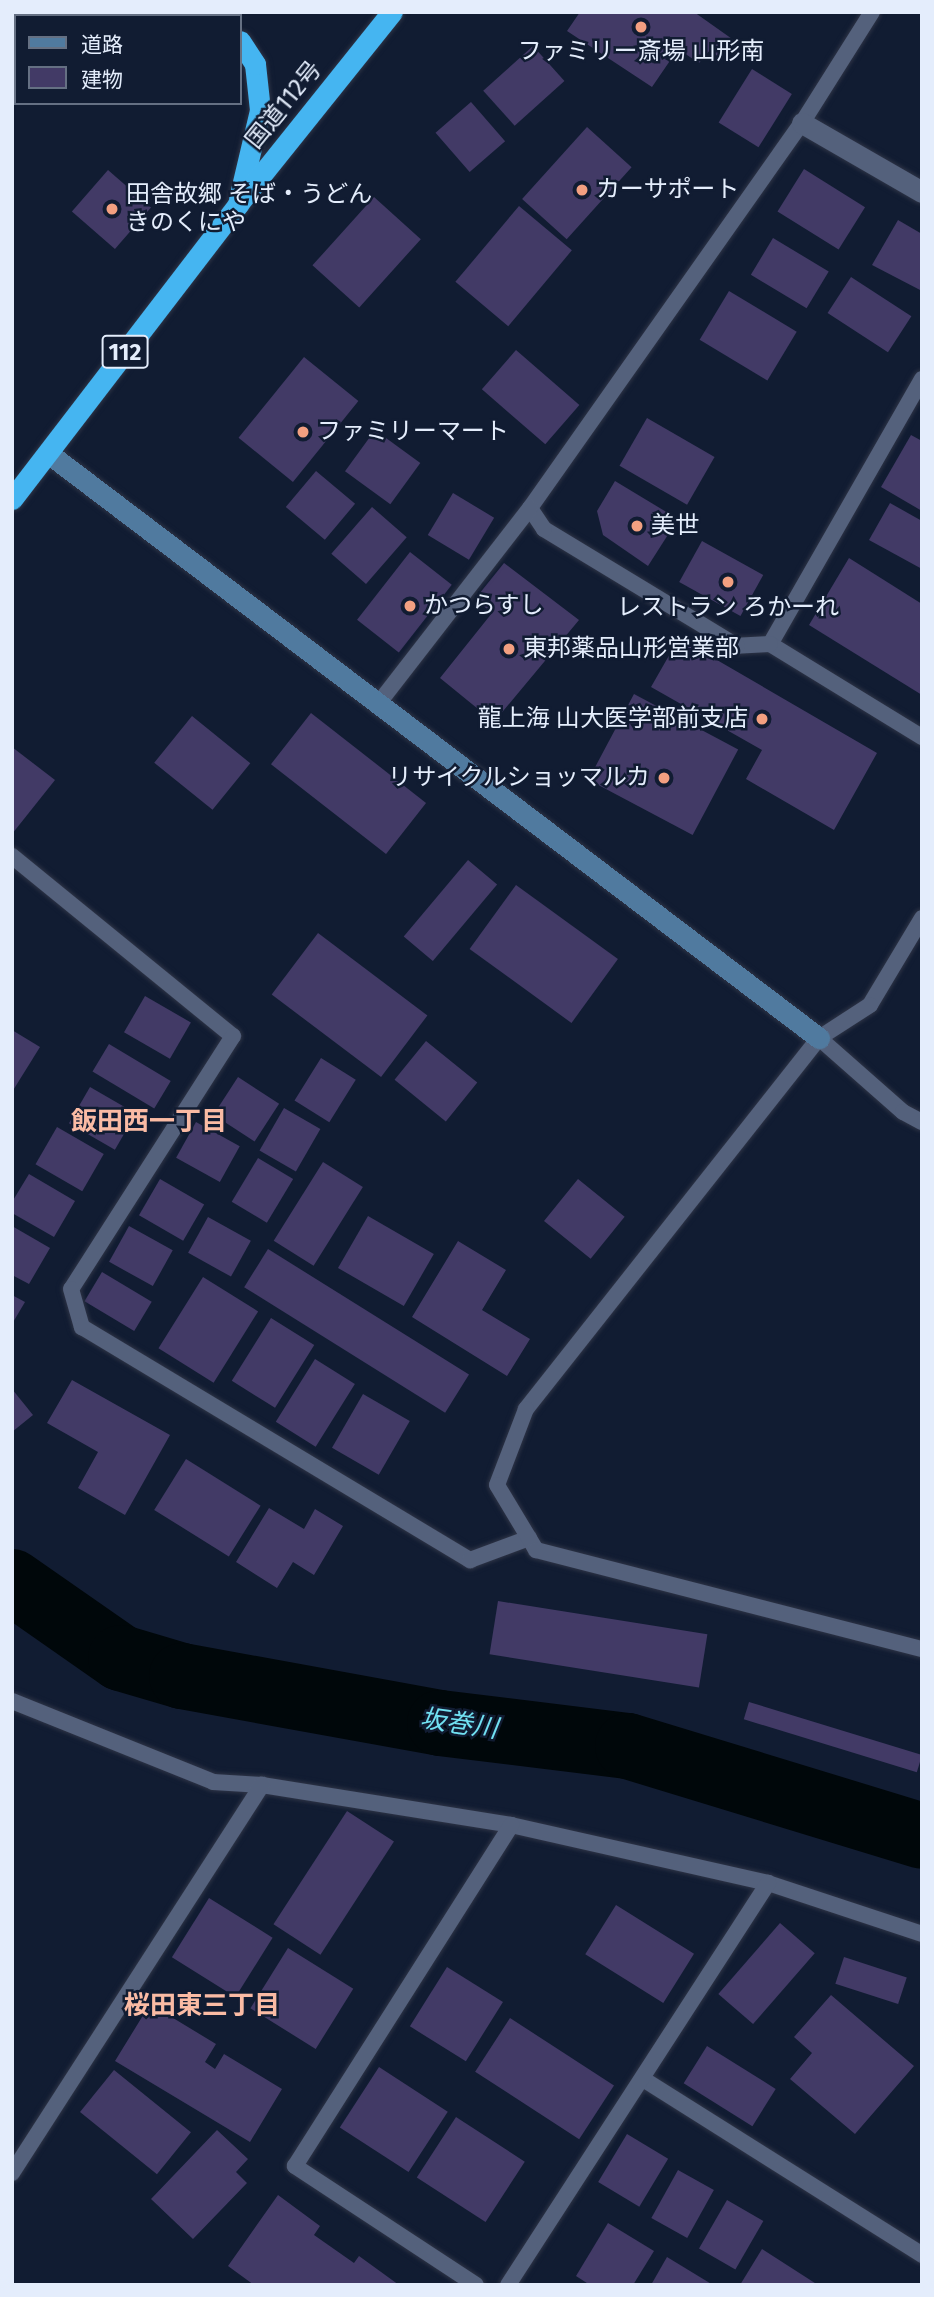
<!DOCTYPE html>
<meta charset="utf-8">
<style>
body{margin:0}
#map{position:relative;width:934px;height:2297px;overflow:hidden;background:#111c32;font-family:"Fira Sans","Noto Sans JP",sans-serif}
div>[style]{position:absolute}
.river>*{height:66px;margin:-33px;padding:0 33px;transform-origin:33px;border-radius:33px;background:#00070a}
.building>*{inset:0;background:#423a66;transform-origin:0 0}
.roads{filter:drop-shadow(0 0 2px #2e3446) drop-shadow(0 0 2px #2e3446)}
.lane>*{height:16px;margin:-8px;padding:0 8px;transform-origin:8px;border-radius:8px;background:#54617c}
.street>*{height:21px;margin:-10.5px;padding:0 10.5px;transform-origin:10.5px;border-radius:10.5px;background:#54617c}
.secondary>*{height:21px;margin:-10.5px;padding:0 10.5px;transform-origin:10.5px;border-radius:10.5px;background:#507a9f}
.highway>*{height:21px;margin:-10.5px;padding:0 10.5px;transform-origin:10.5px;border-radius:10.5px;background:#45b5f1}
.dots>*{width:19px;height:19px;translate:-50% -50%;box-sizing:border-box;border:4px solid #111c32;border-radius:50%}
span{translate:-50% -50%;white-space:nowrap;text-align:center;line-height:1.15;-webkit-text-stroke:5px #111c32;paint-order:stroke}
.shield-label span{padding:2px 5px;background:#111c32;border:2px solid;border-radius:5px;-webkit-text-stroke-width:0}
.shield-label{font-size:23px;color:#e4edfc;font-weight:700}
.poi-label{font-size:24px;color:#e4edfc}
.left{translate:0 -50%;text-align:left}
.right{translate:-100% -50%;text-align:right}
.street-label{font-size:24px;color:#e4edfc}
.neighbourhood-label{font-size:26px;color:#fabba4;font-weight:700}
.water-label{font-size:26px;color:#71e1f2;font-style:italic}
.frame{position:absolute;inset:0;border:14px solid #e4edfc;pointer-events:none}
.legend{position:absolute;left:14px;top:14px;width:228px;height:91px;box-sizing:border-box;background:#111c32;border:2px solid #657083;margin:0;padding:9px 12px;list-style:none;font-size:21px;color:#e4edfc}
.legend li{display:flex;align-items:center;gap:14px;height:35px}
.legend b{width:35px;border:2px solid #657083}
</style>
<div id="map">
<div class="river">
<i style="left:12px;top:1582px;width:133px;rotate:34.9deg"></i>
<i style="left:121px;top:1658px;width:64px;rotate:16.4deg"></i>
<i style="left:182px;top:1676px;width:262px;rotate:10.3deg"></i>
<i style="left:440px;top:1723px;width:189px;rotate:7deg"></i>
<i style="left:628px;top:1746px;width:307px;rotate:17deg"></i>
</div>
<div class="building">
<i style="clip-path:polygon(580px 12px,694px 12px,735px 41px,721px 59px,710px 50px,699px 63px,678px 49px,652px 87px,567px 31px)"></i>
<i style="left:533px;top:46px;width:47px;height:67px;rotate:48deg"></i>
<i style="left:752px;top:69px;width:47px;height:63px;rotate:32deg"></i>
<i style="left:471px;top:102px;width:52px;height:47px;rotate:49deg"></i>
<i style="left:587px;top:127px;width:60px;height:97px;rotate:42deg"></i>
<i style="left:804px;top:169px;width:72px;height:50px;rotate:32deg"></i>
<i style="left:108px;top:170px;width:57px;height:55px;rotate:41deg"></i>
<i style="left:374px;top:197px;width:63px;height:92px;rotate:42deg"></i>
<i style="left:519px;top:206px;width:69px;height:99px;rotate:40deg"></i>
<i style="clip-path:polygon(898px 220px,922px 234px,922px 291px,872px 265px)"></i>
<i style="left:773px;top:238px;width:65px;height:43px;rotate:31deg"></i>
<i style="left:851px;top:277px;width:72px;height:43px;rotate:33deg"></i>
<i style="left:729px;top:291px;width:79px;height:57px;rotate:31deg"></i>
<i style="left:516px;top:350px;width:84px;height:52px;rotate:41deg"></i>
<i style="left:304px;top:357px;width:70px;height:104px;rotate:39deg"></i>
<i style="left:647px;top:418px;width:78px;height:55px;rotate:30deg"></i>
<i style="left:375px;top:430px;width:56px;height:51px;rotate:36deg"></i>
<i style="clip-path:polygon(911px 435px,922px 441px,922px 511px,881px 487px)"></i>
<i style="left:316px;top:471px;width:51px;height:47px;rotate:40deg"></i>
<i style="clip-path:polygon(615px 481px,678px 519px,648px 566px,603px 535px,597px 511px)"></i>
<i style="left:453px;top:493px;width:48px;height:49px;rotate:31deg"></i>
<i style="clip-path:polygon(890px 503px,922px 521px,922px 569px,869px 540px)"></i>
<i style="left:372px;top:507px;width:46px;height:62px;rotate:41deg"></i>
<i style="left:702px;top:541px;width:70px;height:47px;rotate:29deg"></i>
<i style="left:410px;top:552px;width:53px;height:86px;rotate:38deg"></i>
<i style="clip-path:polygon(849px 558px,922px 604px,922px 695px,809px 625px)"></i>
<i style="clip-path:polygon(504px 563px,579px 620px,494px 722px,440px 678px,492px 613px,475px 599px)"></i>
<i style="clip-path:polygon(679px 638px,877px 753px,834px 830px,746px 779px,762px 750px,651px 687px)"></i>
<i style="left:634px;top:694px;width:118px;height:97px;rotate:28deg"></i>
<i style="left:311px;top:713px;width:146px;height:65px;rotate:38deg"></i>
<i style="left:192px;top:716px;width:75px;height:60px;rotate:39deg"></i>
<i style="clip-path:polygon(12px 747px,55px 780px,12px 834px)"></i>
<i style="left:468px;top:860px;width:38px;height:100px;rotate:40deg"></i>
<i style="left:516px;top:885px;width:126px;height:79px;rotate:36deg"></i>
<i style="left:318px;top:933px;width:137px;height:77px;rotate:37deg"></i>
<i style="left:145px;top:996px;width:53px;height:42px;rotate:30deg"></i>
<i style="clip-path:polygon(12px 1030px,40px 1047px,12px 1092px)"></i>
<i style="left:426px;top:1041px;width:66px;height:50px;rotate:39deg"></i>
<i style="left:109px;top:1044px;width:72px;height:32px;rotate:31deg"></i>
<i style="left:321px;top:1058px;width:41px;height:50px;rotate:32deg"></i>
<i style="left:238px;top:1077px;width:49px;height:45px;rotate:33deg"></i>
<i style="left:90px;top:1087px;width:53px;height:42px;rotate:30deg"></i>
<i style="left:284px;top:1108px;width:42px;height:49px;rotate:30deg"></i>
<i style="left:196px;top:1122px;width:50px;height:41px;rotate:29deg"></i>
<i style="left:57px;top:1127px;width:54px;height:43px;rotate:30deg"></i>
<i style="left:258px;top:1158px;width:41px;height:51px;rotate:31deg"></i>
<i style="left:323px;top:1162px;width:47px;height:93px;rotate:32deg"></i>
<i style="clip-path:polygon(29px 1174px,75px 1201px,54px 1237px,12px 1213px,12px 1202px)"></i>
<i style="left:160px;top:1179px;width:51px;height:42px;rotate:30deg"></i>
<i style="left:578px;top:1179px;width:60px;height:54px;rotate:39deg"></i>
<i style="left:368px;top:1216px;width:76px;height:60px;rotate:30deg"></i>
<i style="left:208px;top:1217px;width:49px;height:41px;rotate:29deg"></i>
<i style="clip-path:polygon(12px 1226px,50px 1248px,29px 1284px,12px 1275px)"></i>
<i style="left:129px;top:1226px;width:50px;height:41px;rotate:29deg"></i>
<i style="clip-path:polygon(458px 1241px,506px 1270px,482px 1310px,530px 1339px,507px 1376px,412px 1317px)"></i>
<i style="left:268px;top:1249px;width:237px;height:45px;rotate:32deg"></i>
<i style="left:102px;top:1272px;width:58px;height:34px;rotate:31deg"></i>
<i style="left:203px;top:1277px;width:65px;height:84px;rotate:32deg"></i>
<i style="clip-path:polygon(12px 1295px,25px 1302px,12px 1324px)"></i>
<i style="left:271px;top:1318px;width:51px;height:74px;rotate:32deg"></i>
<i style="left:315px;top:1359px;width:47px;height:74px;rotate:32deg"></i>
<i style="clip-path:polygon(72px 1380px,170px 1435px,125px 1515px,78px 1488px,98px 1452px,47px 1423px)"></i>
<i style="clip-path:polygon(12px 1389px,33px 1415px,12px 1432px)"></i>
<i style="left:363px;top:1394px;width:54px;height:62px;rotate:30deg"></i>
<i style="left:186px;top:1459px;width:88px;height:60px;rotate:32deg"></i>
<i style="clip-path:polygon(269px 1508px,304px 1529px,315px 1509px,343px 1526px,314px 1575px,293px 1562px,277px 1588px,236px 1562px)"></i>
<i style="left:498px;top:1601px;width:212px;height:54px;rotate:9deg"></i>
<i style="left:749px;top:1702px;width:181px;height:18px;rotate:17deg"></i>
<i style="left:347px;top:1811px;width:56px;height:135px;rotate:33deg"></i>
<i style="left:209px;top:1898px;width:75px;height:70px;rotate:32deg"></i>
<i style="left:616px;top:1905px;width:92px;height:58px;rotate:32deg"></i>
<i style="left:780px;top:1923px;width:46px;height:94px;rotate:41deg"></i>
<i style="left:288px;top:1948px;width:77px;height:71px;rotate:32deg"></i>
<i style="left:844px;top:1957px;width:66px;height:28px;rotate:18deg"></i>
<i style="left:447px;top:1967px;width:66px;height:70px;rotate:32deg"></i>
<i style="clip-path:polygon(831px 1995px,914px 2066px,855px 2134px,790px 2079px,812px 2053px,794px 2037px)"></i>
<i style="clip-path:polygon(150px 2004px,216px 2044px,205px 2062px,215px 2069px,224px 2054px,282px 2089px,250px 2142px,115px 2061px)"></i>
<i style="left:510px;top:2018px;width:124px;height:64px;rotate:33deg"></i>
<i style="left:707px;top:2046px;width:81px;height:44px;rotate:32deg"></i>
<i style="left:379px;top:2067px;width:82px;height:72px;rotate:33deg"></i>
<i style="left:114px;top:2070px;width:99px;height:54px;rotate:39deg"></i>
<i style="left:456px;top:2117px;width:82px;height:72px;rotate:33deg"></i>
<i style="clip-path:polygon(217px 2130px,248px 2159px,236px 2172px,247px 2183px,193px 2239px,151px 2199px)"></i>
<i style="left:627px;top:2134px;width:48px;height:56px;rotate:31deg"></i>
<i style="left:678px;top:2170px;width:41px;height:55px;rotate:29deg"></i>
<i style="clip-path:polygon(278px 2195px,320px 2226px,314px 2235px,354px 2263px,359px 2256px,399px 2285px,254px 2285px,228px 2266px)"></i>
<i style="left:727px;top:2200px;width:42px;height:56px;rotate:30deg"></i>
<i style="clip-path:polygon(608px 2223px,654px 2251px,633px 2285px,590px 2285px,576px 2276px)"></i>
<i style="clip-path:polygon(762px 2249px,818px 2285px,740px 2285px)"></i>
<i style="clip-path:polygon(667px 2257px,713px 2285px,651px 2285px)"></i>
</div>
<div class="roads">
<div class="lane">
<i style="left:922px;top:379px;width:305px;rotate:119.8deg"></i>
<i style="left:770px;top:644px;width:178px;rotate:31.5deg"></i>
<i style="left:770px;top:644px;width:33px;rotate:177deg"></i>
<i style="left:737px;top:646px;width:226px;rotate:-148.8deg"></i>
<i style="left:544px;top:529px;width:25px;rotate:-124deg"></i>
<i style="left:530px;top:508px;width:471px;rotate:-54.8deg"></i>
<i style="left:802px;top:123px;width:131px;rotate:-57.8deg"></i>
<i style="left:378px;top:704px;width:248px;rotate:-52.2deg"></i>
<i style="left:12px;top:856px;width:285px;rotate:39.2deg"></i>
<i style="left:233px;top:1036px;width:300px;rotate:122.6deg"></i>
<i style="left:71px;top:1289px;width:40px;rotate:74deg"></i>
<i style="left:82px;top:1327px;width:453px;rotate:31deg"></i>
<i style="left:470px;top:1560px;width:63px;rotate:-20.4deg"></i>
<i style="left:922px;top:918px;width:101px;rotate:120.9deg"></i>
<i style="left:870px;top:1005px;width:61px;rotate:147.1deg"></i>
<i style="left:819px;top:1038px;width:473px;rotate:128.3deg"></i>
<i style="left:526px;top:1409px;width:81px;rotate:110.9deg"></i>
<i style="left:497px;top:1485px;width:76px;rotate:59deg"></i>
<i style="left:536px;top:1550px;width:398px;rotate:14.4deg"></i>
<i style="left:819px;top:1038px;width:112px;rotate:41.4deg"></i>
<i style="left:903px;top:1112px;width:21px;rotate:28deg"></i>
<i style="left:12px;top:1701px;width:217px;rotate:21.9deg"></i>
<i style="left:213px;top:1782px;width:49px;rotate:3.5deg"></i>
<i style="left:262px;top:1785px;width:252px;rotate:9.1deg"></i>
<i style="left:511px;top:1825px;width:263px;rotate:12.7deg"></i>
<i style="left:768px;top:1883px;width:162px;rotate:18.3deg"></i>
<i style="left:643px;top:2079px;width:330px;rotate:32.2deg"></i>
<i style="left:12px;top:2173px;width:462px;rotate:-57.2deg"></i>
<i style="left:476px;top:2285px;width:217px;rotate:-146.7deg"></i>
<i style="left:295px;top:2166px;width:404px;rotate:-57.6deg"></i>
<i style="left:508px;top:2285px;width:479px;rotate:-57.1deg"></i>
</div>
<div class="street">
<i style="left:802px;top:123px;width:138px;rotate:29.9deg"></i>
</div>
<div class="secondary">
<i style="left:48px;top:453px;width:968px;rotate:37.19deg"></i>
</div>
<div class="highway">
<i style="left:213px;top:12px;width:5px;rotate:53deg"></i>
<i style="left:78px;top:16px;width:14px;rotate:-17deg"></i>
<i style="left:12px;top:34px;width:4px;rotate:-14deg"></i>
<i style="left:239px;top:199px;width:91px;rotate:-76.7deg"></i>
<i style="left:260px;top:110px;width:46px;rotate:-96.2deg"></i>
<i style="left:255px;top:64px;width:27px;rotate:-123deg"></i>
<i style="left:12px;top:499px;width:372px;rotate:-52.5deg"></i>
<i style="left:238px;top:204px;width:246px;rotate:-51.3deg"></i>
</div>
</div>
<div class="dots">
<i style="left:641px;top:27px;background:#f2a081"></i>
<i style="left:582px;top:190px;background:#f2a081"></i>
<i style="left:112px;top:209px;background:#f2a081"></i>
<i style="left:303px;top:432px;background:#f2a081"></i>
<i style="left:637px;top:526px;background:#f2a081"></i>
<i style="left:728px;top:582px;background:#f2a081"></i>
<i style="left:410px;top:606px;background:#f2a081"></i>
<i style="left:509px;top:649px;background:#f2a081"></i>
<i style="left:762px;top:719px;background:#f2a081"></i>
<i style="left:664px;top:778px;background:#f2a081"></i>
</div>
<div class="shield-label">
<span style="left:125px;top:352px">112</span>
</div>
<div class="poi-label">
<span style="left:641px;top:52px">ファミリー斎場 山形南</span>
<span class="left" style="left:596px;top:190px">カーサポート</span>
<span class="left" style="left:126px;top:209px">田舎故郷 そば・うどん<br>きのくにや</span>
<span class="left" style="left:317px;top:432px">ファミリーマート</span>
<span class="left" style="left:651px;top:526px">美世</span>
<span class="left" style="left:424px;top:606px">かつらすし</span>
<span style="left:728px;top:608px">レストラン ろかーれ</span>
<span class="left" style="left:523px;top:649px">東邦薬品山形営業部</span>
<span class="right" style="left:748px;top:719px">龍上海 山大医学部前支店</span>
<span class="right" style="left:650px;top:778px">リサイクルショッマルカ</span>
</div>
<div class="street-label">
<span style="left:284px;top:105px;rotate:-51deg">国道112号</span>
</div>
<div class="neighbourhood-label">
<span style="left:149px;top:1122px">飯田西一丁目</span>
<span style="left:202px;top:2006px">桜田東三丁目</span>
</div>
<div class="water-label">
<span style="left:459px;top:1724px;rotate:8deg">坂巻川</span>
</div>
<div class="frame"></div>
<ul class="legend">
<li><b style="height:9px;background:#507a9f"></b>道路</li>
<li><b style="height:19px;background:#423a66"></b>建物</li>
</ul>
</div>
